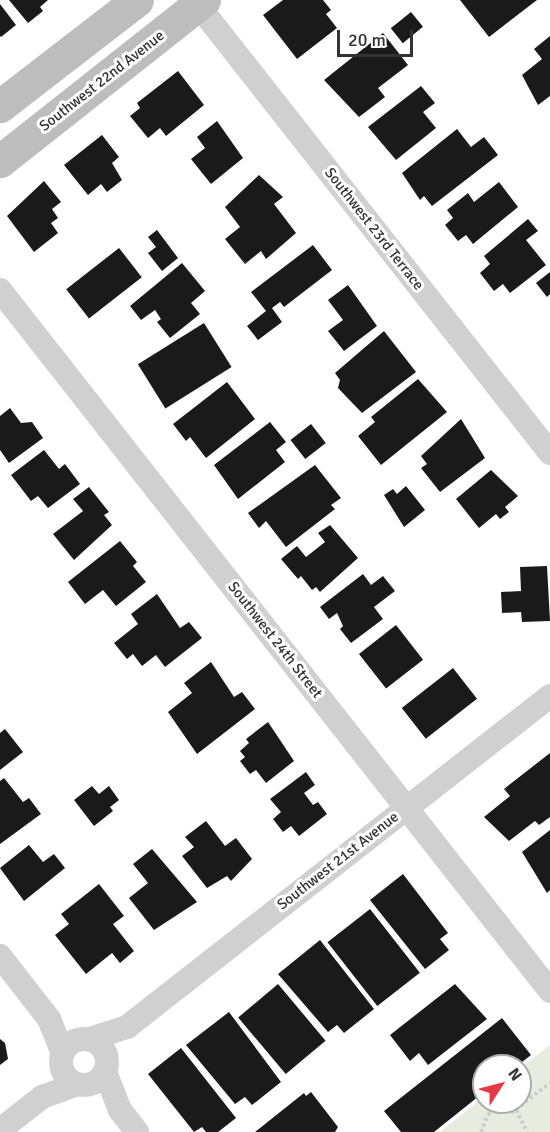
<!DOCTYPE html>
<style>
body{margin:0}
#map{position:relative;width:550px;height:1132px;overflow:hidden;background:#fff;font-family:Signika,sans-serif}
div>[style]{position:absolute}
.green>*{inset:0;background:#e6ecdf}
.building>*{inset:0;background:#1a1a1a;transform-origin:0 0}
.path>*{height:4px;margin-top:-2px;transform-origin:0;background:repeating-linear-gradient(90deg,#cdcdcd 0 3px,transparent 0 6px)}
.street>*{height:24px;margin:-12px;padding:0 12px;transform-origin:12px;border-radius:12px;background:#d0d0d0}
.street>.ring{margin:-12px;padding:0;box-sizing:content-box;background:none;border:24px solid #d0d0d0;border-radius:50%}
.secondary>*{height:33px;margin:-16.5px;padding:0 16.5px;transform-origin:16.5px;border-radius:16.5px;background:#bdbdbd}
span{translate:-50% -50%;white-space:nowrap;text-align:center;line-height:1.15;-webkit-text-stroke:6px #fff;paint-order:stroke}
.street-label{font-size:15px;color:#333}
.north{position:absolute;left:472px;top:1054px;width:60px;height:60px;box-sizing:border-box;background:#fff;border:2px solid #adadad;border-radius:50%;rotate:54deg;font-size:16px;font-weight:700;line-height:24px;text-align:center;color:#333}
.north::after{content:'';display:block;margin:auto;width:21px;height:27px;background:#e63946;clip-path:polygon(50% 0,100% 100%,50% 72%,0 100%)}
.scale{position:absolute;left:337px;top:30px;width:76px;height:27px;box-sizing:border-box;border:3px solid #333;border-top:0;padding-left:8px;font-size:18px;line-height:21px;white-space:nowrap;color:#333;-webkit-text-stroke:4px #fff;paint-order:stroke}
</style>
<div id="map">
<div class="green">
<i style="clip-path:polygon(550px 1045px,550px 1132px,440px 1132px,484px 1097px,484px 1102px,520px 1102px,520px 1068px)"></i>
</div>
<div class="building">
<i style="clip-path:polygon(9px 0,48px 0,40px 7px,43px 11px,28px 23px)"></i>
<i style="clip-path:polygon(283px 0,323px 0,331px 10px,326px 14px,337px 28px,297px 59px,263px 15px)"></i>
<i style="clip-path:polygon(460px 0,537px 0,489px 37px)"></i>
<i style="clip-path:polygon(0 4px,16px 25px,1px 37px,0 36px)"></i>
<i style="left:411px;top:12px;width:19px;height:26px;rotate:51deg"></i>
<i style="clip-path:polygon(383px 33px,408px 65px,378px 88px,385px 97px,359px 117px,324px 80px)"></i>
<i style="clip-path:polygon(550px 36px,550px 96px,538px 105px,522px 75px,542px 59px,534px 49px)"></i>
<i style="clip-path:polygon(178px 71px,204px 105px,166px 136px,160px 128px,148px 138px,130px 116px,140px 108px,137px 103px)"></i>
<i style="clip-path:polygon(421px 86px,435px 103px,423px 112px,436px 128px,396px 160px,368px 127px)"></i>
<i style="clip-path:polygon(217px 121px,243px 158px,211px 184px,191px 159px,205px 148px,197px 137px)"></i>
<i style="clip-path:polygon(457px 129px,471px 147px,484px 137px,498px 155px,432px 206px,424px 196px,420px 200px,402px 173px)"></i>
<i style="clip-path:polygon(102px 135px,119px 157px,112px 163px,122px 180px,107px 192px,101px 184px,88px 195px,64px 165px)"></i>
<i style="clip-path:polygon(259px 175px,283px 197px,274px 204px,296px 233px,266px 259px,261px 251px,245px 264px,225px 239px,240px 227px,225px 207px)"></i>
<i style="clip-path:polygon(44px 181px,61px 202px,52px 209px,58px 218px,51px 223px,58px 233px,34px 252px,7px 216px)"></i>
<i style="clip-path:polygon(499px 182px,518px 207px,473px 244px,466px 235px,458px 241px,445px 225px,453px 218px,447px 210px,468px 193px,474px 202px)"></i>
<i style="clip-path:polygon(528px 219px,538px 231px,526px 240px,546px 265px,510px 293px,503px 284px,494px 291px,480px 273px,490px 264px,484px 256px)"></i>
<i style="clip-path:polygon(157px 230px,178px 258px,162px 271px,148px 253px,156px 247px,148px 237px)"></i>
<i style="clip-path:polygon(313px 245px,332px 270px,284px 307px,280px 302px,272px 308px,282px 322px,258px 340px,247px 326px,266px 311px,251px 292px)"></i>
<i style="left:119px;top:248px;width:37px;height:67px;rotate:52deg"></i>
<i style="clip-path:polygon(182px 263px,205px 291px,191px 303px,200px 314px,170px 338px,157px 322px,161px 319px,155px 310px,141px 320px,130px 306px)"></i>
<i style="clip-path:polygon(550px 272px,550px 294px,547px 297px,536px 283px)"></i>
<i style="clip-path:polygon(348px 285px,377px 326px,344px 351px,328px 331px,343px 320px,328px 300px)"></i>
<i style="left:204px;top:323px;width:52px;height:78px;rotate:58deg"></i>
<i style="clip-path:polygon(384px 331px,416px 372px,362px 413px,338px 388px,340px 380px,335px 373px)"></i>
<i style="clip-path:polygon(418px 379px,447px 412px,381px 465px,358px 436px,375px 422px,371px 417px)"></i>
<i style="clip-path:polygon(227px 382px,255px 419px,206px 458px,190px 437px,186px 441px,173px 424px)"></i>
<i style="clip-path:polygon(10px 408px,21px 423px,32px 422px,43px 438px,9px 463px,0 450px,0 416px)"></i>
<i style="clip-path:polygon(461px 419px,485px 458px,440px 492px,421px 468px,427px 464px,421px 456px)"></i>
<i style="clip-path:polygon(270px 422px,286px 442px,276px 450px,285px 462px,238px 499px,214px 465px)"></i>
<i style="left:311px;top:424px;width:24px;height:26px;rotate:52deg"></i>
<i style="clip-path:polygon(44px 450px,59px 469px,65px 464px,80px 484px,48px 508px,38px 496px,31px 501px,11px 475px)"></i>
<i style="clip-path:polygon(315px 465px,341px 498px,331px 505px,335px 509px,286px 547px,266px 521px,259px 528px,248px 513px)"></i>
<i style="clip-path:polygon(491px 470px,518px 496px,505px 507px,509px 512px,500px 519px,496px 514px,479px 528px,456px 499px)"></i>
<i style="clip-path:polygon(406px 486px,425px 510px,404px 527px,384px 495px,393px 489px,397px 494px)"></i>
<i style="clip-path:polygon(89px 487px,109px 512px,104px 515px,112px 525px,74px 560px,53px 534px,83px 511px,73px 499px)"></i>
<i style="clip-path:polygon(330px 525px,358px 558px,320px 592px,316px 587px,312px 590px,301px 576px,298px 579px,281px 559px,297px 546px,306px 557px,325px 542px,318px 533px)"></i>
<i style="clip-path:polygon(120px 541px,137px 562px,133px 566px,146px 582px,116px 606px,103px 590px,85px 604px,68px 582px)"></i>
<i style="clip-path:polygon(547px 566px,550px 621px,522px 622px,521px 612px,502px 613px,501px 592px,521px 591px,520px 567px)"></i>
<i style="clip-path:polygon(363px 574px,371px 585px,383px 576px,395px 591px,374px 607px,383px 619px,351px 643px,340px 629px,343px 626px,337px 613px,329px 619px,320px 607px)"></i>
<i style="clip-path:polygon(157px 594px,180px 628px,189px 622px,202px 638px,165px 667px,156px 655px,142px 666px,133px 654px,127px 659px,114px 643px,138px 624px,131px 614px)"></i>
<i style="left:396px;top:625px;width:44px;height:47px;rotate:52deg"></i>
<i style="clip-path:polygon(211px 662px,234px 697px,242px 692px,255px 709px,197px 754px,168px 712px,192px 693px,184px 683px)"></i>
<i style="left:453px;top:668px;width:39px;height:65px;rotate:52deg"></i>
<i style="clip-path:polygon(268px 722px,294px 761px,266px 783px,256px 770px,250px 774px,240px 761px,245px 757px,240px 751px,249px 743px,246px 739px)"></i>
<i style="clip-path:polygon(5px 729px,23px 752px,0 770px,0 733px)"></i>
<i style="clip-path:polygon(550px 753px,550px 817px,539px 825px,535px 821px,509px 841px,484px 817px,510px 796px,504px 789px)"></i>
<i style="clip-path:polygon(306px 772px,315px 785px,304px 793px,313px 805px,318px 802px,327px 814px,299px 836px,291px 826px,283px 832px,273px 819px,281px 812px,270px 799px)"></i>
<i style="clip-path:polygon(4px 778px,23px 802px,29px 798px,41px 814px,0 844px,0 781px)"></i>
<i style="clip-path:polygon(92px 786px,99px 794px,109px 786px,119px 800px,110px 807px,113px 811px,94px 826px,74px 800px)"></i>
<i style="clip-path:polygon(206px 821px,225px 846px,236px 838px,252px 859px,231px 881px,227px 876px,207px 888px,182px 856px,194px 847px,185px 837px)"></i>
<i style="clip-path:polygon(550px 830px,550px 890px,547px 893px,522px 852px)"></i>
<i style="clip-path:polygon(29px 845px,43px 862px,54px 854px,65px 868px,24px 901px,0 868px)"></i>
<i style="clip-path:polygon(152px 849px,197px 902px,154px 930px,129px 898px,148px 883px,133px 864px)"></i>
<i style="clip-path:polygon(403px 874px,448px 933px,440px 939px,449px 950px,425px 969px,370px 900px)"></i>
<i style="clip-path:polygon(99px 884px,124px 916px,113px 924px,134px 951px,120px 963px,112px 953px,86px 974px,55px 935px,69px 924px,61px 914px)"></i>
<i style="left:370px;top:909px;width:81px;height:54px;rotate:52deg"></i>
<i style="clip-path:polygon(320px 940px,374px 1009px,344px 1033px,337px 1025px,328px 1032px,278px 974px)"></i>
<i style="left:278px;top:984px;width:74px;height:52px;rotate:50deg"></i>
<i style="clip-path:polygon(455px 984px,487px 1019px,428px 1065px,419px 1053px,410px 1061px,390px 1035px)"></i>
<i style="clip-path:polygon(229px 1012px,281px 1082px,252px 1105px,245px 1097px,235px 1104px,186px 1045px)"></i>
<i style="clip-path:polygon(502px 1018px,531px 1055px,517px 1066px,484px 1066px,484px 1092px,434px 1132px,401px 1132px,384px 1111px)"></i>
<i style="clip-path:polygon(0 1039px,5px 1043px,8px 1059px,0 1065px)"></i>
<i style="clip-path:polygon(181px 1048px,236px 1118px,218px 1132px,206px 1132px,202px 1127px,194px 1132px,148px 1074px)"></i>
<i style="clip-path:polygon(311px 1092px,338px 1127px,335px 1132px,255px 1132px,304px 1093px,306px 1096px)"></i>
</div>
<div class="path">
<i style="left:511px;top:1113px;width:49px;rotate:-37.6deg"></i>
<i style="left:481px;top:1132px;width:19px;rotate:-69deg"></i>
<i style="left:488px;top:1114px;width:18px;rotate:-19deg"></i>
<i style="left:505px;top:1108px;width:11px;rotate:10deg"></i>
<i style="left:516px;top:1110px;width:25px;rotate:63deg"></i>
</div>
<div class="street">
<i style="left:198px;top:5px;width:570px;rotate:51.84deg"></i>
<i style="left:0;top:290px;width:891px;rotate:51.88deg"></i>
<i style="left:0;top:956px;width:80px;rotate:52.1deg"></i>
<i style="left:49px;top:1019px;width:35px;rotate:68deg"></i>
<i class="ring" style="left:61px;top:1039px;width:22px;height:22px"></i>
<i style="left:90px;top:1039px;width:39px;rotate:-18deg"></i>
<i style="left:127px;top:1027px;width:537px;rotate:-38.04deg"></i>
<i style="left:105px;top:1072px;width:41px;rotate:68.5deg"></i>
<i style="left:120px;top:1110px;width:28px;rotate:52deg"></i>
<i style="left:0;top:1130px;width:53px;rotate:-38.2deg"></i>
<i style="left:42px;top:1097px;width:37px;rotate:-20deg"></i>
</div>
<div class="secondary">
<i style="left:0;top:106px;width:173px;rotate:-37.7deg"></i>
<i style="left:0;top:161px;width:260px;rotate:-38.3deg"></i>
</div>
<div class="street-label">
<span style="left:102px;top:81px;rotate:-38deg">Southwest 22nd Avenue</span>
<span style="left:374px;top:229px;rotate:52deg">Southwest 23rd Terrace</span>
<span style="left:275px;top:640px;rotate:52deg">Southwest 24th Street</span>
<span style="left:338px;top:861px;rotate:-38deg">Southwest 21st Avenue</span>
</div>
<div class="north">N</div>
<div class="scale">20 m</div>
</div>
